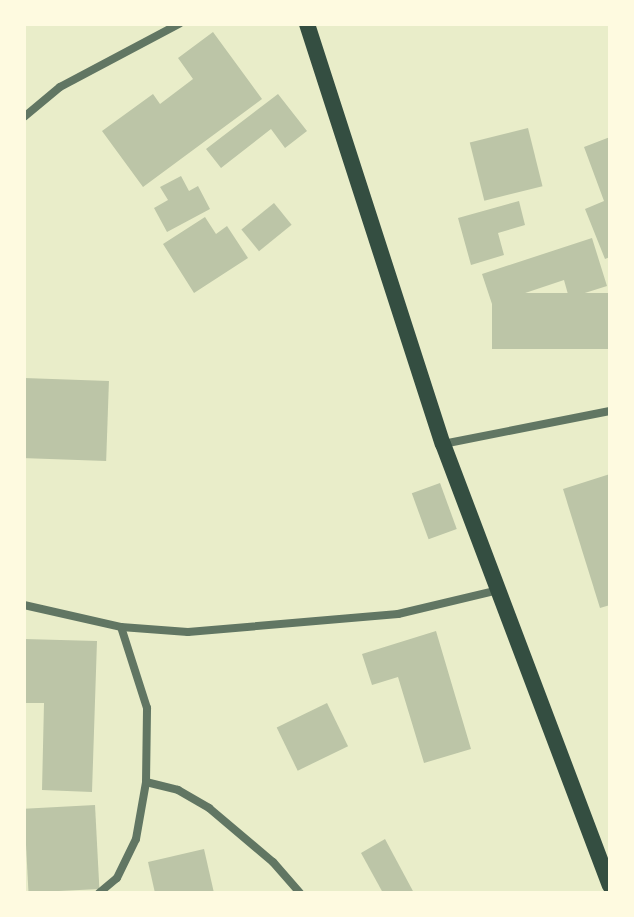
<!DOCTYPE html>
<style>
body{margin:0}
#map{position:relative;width:634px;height:917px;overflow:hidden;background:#e9edc9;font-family:Merriweather,serif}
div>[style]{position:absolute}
.building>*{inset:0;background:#bcc5a7;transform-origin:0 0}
.minor>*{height:8px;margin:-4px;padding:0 4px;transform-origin:4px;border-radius:4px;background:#617663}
.secondary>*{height:16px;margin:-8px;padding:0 8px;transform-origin:8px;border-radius:8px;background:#344e41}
span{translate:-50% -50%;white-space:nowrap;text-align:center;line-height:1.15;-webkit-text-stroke:8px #fefae0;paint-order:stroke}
.frame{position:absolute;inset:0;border:26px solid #fefae0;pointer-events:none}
</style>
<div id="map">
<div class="building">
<i style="clip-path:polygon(213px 32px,262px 99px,143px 187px,102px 131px,153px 94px,160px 104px,193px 79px,178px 58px)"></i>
<i style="clip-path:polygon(278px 94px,307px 131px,285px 148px,271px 129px,221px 168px,206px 149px)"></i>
<i style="left:528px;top:128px;width:60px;height:60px;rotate:76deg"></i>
<i style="clip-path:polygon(610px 137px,610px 257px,605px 259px,585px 209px,604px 201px,584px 147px)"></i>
<i style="clip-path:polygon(181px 176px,189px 191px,198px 186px,210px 209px,167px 232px,154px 208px,168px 200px,160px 187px)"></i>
<i style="clip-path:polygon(519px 201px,525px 225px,498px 233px,504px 255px,471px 265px,458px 218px)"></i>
<i style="left:274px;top:203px;width:28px;height:42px;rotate:51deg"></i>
<i style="clip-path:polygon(205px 217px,216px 234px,227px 226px,248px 258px,194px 293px,163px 244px)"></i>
<i style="clip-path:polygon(592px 238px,607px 286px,569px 298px,564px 280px,492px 304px,482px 274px)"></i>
<i style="left:610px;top:293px;width:56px;height:118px;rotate:90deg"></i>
<i style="left:24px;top:378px;width:85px;height:80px;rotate:2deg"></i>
<i style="clip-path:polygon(610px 474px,610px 605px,600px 608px,563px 489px)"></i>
<i style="left:440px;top:483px;width:49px;height:30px;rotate:70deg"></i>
<i style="clip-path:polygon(436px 631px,471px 749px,424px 763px,398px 677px,372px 685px,362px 654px)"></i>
<i style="clip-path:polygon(24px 639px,97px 641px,92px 792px,42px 790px,44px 703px,24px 703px)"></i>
<i style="left:327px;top:703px;width:48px;height:56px;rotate:64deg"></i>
<i style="left:95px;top:805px;width:84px;height:71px;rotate:87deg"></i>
<i style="clip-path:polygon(385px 839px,414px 893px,383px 893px,361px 853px)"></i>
<i style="clip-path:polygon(204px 849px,214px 893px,155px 893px,148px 862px)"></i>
</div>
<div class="minor">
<i style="left:24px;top:117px;width:47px;rotate:-39.8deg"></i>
<i style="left:60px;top:87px;width:135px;rotate:-27.9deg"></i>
<i style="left:443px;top:444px;width:170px;rotate:-11.2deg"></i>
<i style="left:24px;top:605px;width:99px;rotate:12.8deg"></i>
<i style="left:121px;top:627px;width:67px;rotate:4.3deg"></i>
<i style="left:188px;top:632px;width:211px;rotate:-4.9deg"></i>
<i style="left:398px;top:614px;width:104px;rotate:-13.4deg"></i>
<i style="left:146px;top:782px;width:33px;rotate:14deg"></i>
<i style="left:178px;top:790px;width:36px;rotate:30deg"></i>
<i style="left:209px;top:808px;width:84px;rotate:40.2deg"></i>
<i style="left:273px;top:862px;width:41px;rotate:48.9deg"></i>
<i style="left:99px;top:893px;width:23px;rotate:-40deg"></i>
<i style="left:117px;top:878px;width:43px;rotate:-64deg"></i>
<i style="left:136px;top:839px;width:58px;rotate:-80deg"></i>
<i style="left:146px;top:782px;width:74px;rotate:-89.2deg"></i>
<i style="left:147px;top:708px;width:85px;rotate:-107.8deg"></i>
</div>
<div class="secondary">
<i style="left:307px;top:24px;width:441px;rotate:72.1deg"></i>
<i style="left:443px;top:444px;width:472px;rotate:69.3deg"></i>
</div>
<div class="frame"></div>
</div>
